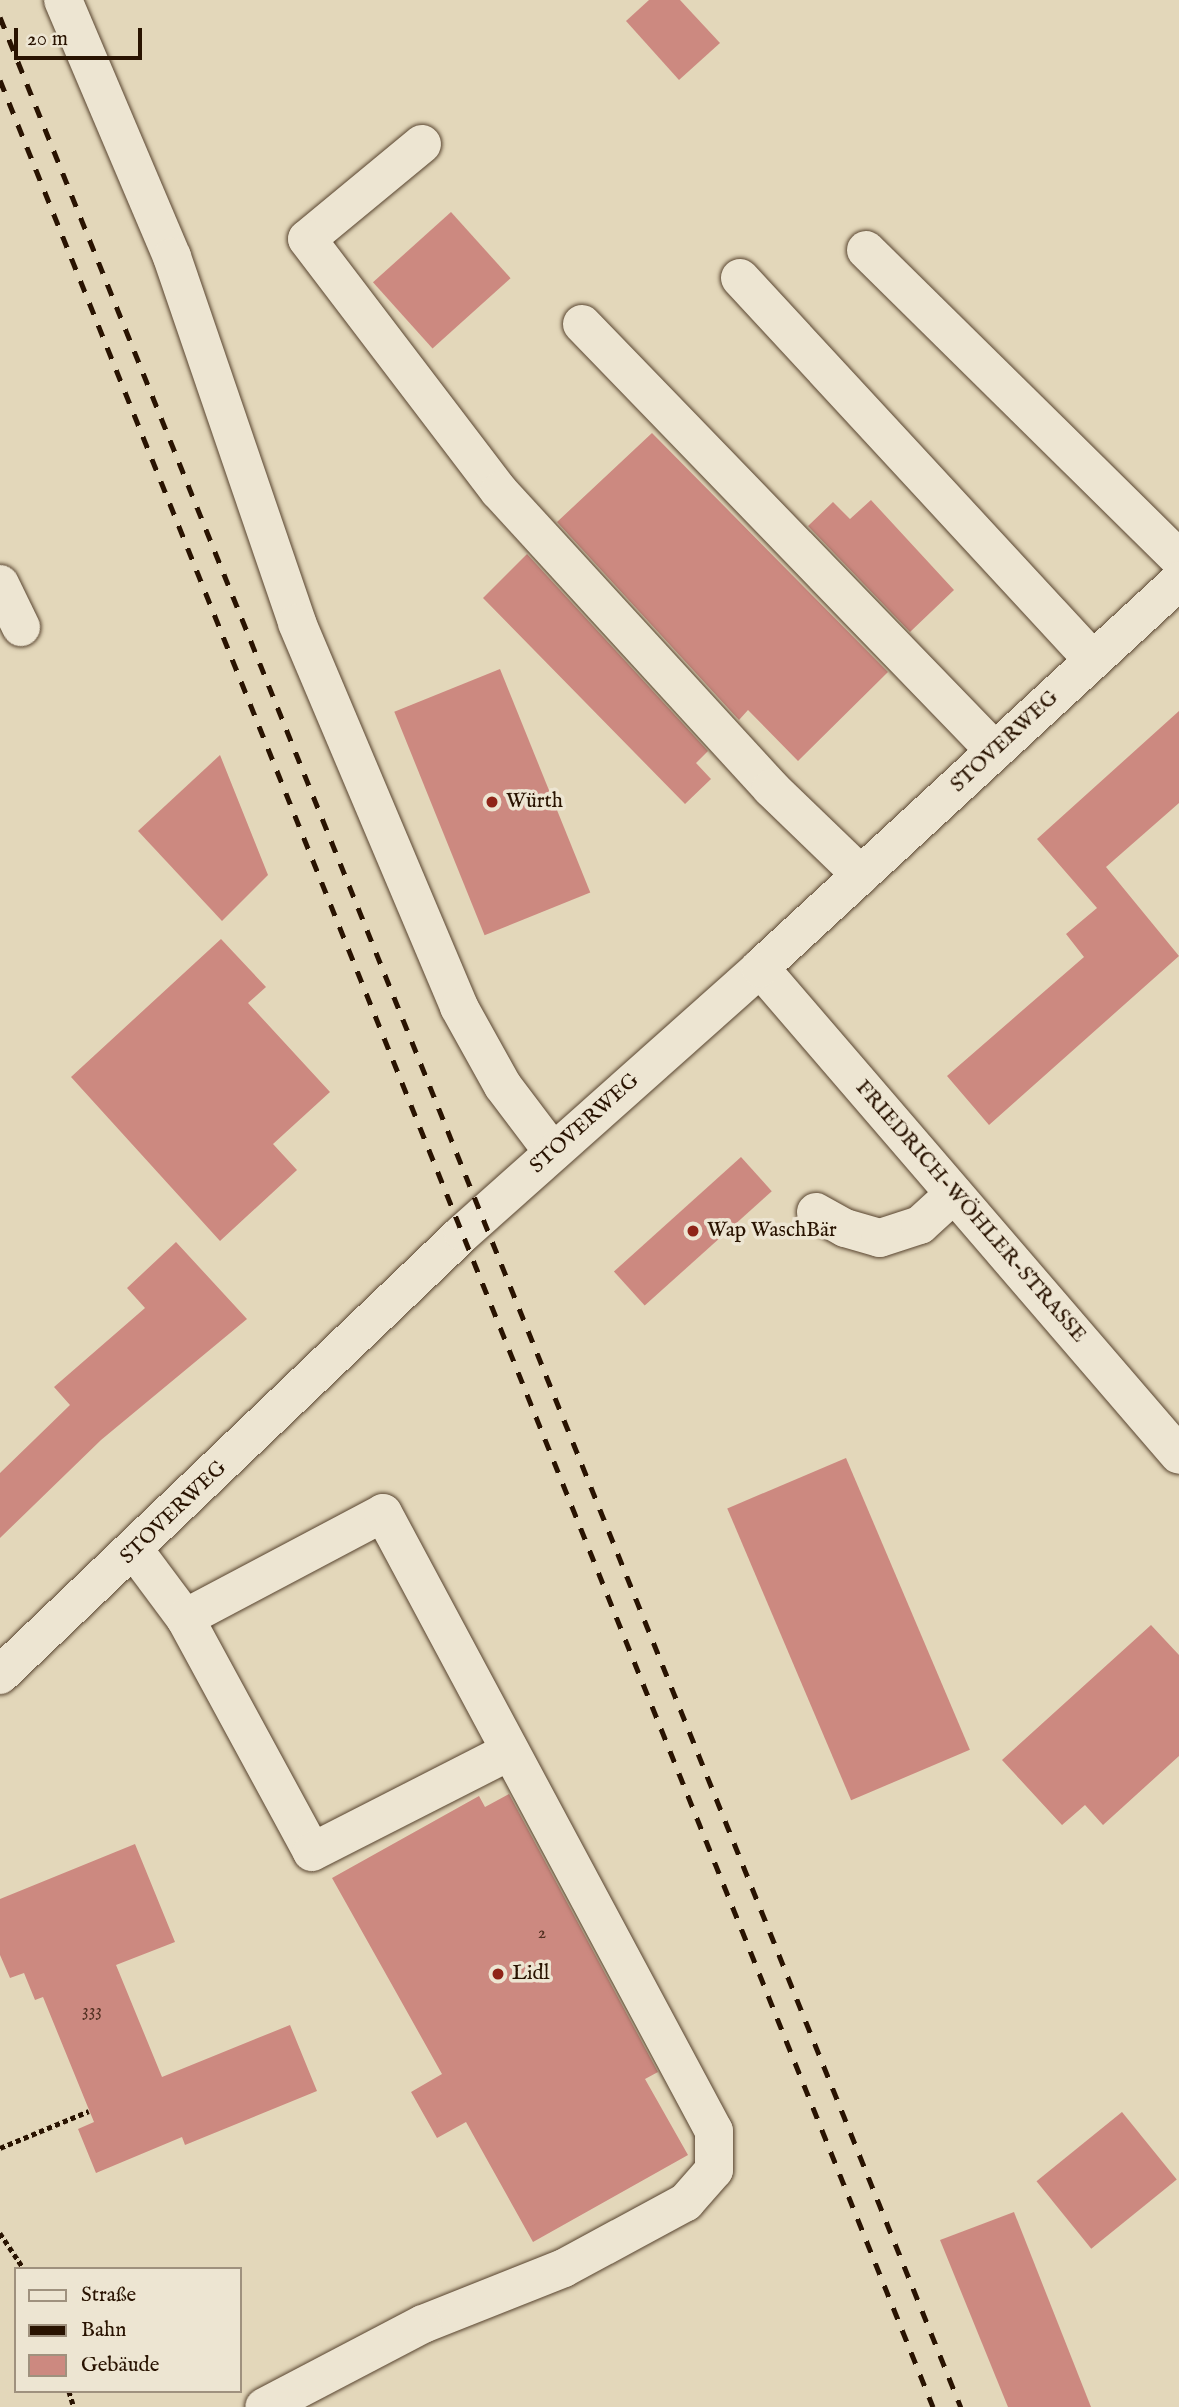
<!DOCTYPE html>
<meta charset="utf-8">
<style>
body{margin:0}
#map{position:relative;width:1179px;height:2407px;overflow:hidden;background:#e3d7ba;font-family:"IM FELL English",serif}
div>[style]{position:absolute}
.building>*{inset:0;background:#cc8980;transform-origin:0 0}
.path>*{height:4.5px;margin-top:-2.25px;transform-origin:0;background:repeating-linear-gradient(90deg,#291301 0 5px,transparent 0 8.5px)}
.roads{filter:drop-shadow(0 0 2px #58442f) drop-shadow(0 0 2px #58442f)}
.minor>*{height:38px;margin:-19px;padding:0 19px;transform-origin:19px;border-radius:19px;background:#ede5d2}
.rail>*{height:5px;margin-top:-2.5px;transform-origin:0;background:repeating-linear-gradient(90deg,#291301 0 12px,transparent 0 24px)}
.dots>*{width:19px;height:19px;translate:-50% -50%;box-sizing:border-box;border:4px solid #ede5d2;border-radius:50%}
span{translate:-50% -50%;white-space:nowrap;text-align:center;line-height:1.15;-webkit-text-stroke:7px #ede5d2;paint-order:stroke}
.number-label{font-size:18px;color:#523021}
.number-label span{-webkit-text-stroke-width:0}
.street-label{font-size:21px;color:#291301}
.poi-label{font-size:21px;color:#291301}
.left{translate:0 -50%;text-align:left}
.legend{position:absolute;left:14px;top:2267px;width:228px;height:126px;box-sizing:border-box;background:#ede5d2;border:2px solid #9f917e;margin:0;padding:9px 12px;list-style:none;font-size:21px;color:#291301}
.legend li{display:flex;align-items:center;gap:14px;height:35px}
.legend b{width:35px;border:2px solid #9f917e}
.scale{position:absolute;left:14px;top:28px;width:128px;height:32px;box-sizing:border-box;border:4px solid #291301;border-top:0;padding-left:9px;font-size:21px;line-height:24px;white-space:nowrap;color:#291301;-webkit-text-stroke:5px #ede5d2;paint-order:stroke}
</style>
<div id="map">
<div class="building">
<i style="clip-path:polygon(649px 0,680px 0,720px 43px,679px 80px,626px 21px)"></i>
<i style="left:451px;top:212px;width:89px;height:105px;rotate:48deg"></i>
<i style="clip-path:polygon(652px 433px,888px 672px,798px 761px,748px 710px,739px 720px,557px 522px)"></i>
<i style="clip-path:polygon(871px 500px,954px 590px,910px 632px,808px 526px,833px 502px,850px 519px)"></i>
<i style="clip-path:polygon(527px 554px,708px 751px,696px 763px,711px 779px,685px 804px,483px 598px)"></i>
<i style="left:500px;top:669px;width:241px;height:114px;rotate:68deg"></i>
<i style="clip-path:polygon(1179px 711px,1179px 803px,1106px 867px,1179px 956px,989px 1125px,947px 1076px,1084px 957px,1066px 934px,1097px 908px,1037px 839px)"></i>
<i style="clip-path:polygon(220px 755px,268px 875px,222px 921px,138px 831px)"></i>
<i style="clip-path:polygon(221px 939px,266px 987px,248px 1003px,330px 1092px,273px 1144px,297px 1170px,220px 1241px,71px 1077px)"></i>
<i style="left:741px;top:1157px;width:46px;height:171px;rotate:48deg"></i>
<i style="clip-path:polygon(176px 1242px,247px 1319px,101px 1440px,0 1538px,0 1473px,70px 1405px,54px 1387px,145px 1308px,127px 1288px)"></i>
<i style="left:846px;top:1458px;width:317px;height:129px;rotate:67deg"></i>
<i style="clip-path:polygon(1151px 1625px,1179px 1655px,1179px 1756px,1103px 1825px,1085px 1805px,1062px 1825px,1002px 1760px)"></i>
<i style="clip-path:polygon(509px 1794px,658px 2072px,645px 2079px,688px 2155px,533px 2242px,466px 2122px,437px 2138px,411px 2092px,442px 2074px,332px 1878px,479px 1796px,485px 1807px)"></i>
<i style="clip-path:polygon(135px 1844px,175px 1942px,116px 1965px,162px 2077px,290px 2025px,317px 2091px,185px 2145px,182px 2137px,96px 2173px,78px 2129px,94px 2122px,43px 1997px,35px 2000px,24px 1973px,10px 1978px,0 1955px,0 1899px)"></i>
<i style="left:1122px;top:2112px;width:87px;height:110px;rotate:51deg"></i>
<i style="clip-path:polygon(1014px 2212px,1091px 2407px,1008px 2407px,940px 2240px)"></i>
</div>
<div class="path">
<i style="left:0;top:2148px;width:96px;rotate:-22.6deg"></i>
<i style="left:0;top:2233px;width:43px;rotate:56.3deg"></i>
<i style="left:69px;top:2391px;width:17px;rotate:73deg"></i>
</div>
<div class="roads">
<div class="minor">
<i style="left:63px;top:0;width:279px;rotate:67deg"></i>
<i style="left:172px;top:257px;width:387px;rotate:71.1deg"></i>
<i style="left:297px;top:623px;width:417px;rotate:67.1deg"></i>
<i style="left:459px;top:1007px;width:90px;rotate:60.9deg"></i>
<i style="left:503px;top:1086px;width:83px;rotate:52.9deg"></i>
<i style="left:422px;top:144px;width:149px;rotate:140.4deg"></i>
<i style="left:307px;top:239px;width:317px;rotate:52.7deg"></i>
<i style="left:499px;top:491px;width:403px;rotate:47.5deg"></i>
<i style="left:771px;top:788px;width:125px;rotate:44deg"></i>
<i style="left:866px;top:250px;width:440px;rotate:44.6deg"></i>
<i style="left:740px;top:278px;width:520px;rotate:47.26deg"></i>
<i style="left:582px;top:324px;width:594px;rotate:45.95deg"></i>
<i style="left:0;top:584px;width:48px;rotate:64deg"></i>
<i style="left:760px;top:968px;width:642px;rotate:49.29deg"></i>
<i style="left:816px;top:1212px;width:33px;rotate:29deg"></i>
<i style="left:845px;top:1228px;width:36px;rotate:16deg"></i>
<i style="left:880px;top:1238px;width:42px;rotate:-18deg"></i>
<i style="left:920px;top:1225px;width:46px;rotate:-42.4deg"></i>
<i style="left:135px;top:1551px;width:84px;rotate:53.3deg"></i>
<i style="left:185px;top:1618px;width:266px;rotate:61.5deg"></i>
<i style="left:312px;top:1852px;width:220px;rotate:-27deg"></i>
<i style="left:185px;top:1618px;width:224px;rotate:-27.9deg"></i>
<i style="left:383px;top:1513px;width:701px;rotate:61.83deg"></i>
<i style="left:714px;top:2131px;width:39px;rotate:90deg"></i>
<i style="left:714px;top:2170px;width:43px;rotate:131.2deg"></i>
<i style="left:686px;top:2202px;width:139px;rotate:151.6deg"></i>
<i style="left:564px;top:2268px;width:152px;rotate:158.3deg"></i>
<i style="left:423px;top:2324px;width:179px;rotate:152.4deg"></i>
<i style="left:0;top:1675px;width:640px;rotate:-43.67deg"></i>
<i style="left:463px;top:1233px;width:398px;rotate:-41.7deg"></i>
<i style="left:760px;top:968px;width:570px;rotate:-42.73deg"></i>
</div>
</div>
<div class="rail">
<i style="left:0;top:17px;width:2576px;rotate:68.1deg"></i>
<i style="left:0;top:80px;width:2507px;rotate:68.15deg"></i>
</div>
<div class="dots">
<i style="left:492px;top:802px;background:#8f2418"></i>
<i style="left:693px;top:1231px;background:#8f2418"></i>
<i style="left:498px;top:1974px;background:#8f2418"></i>
</div>
<div class="number-label">
<span style="left:542px;top:1934px">2</span>
<span style="left:92px;top:2012px">333</span>
</div>
<div class="street-label">
<span style="left:1005px;top:742px;rotate:-43deg">STOVERWEG</span>
<span style="left:585px;top:1124px;rotate:-42deg">STOVERWEG</span>
<span style="left:970px;top:1212px;rotate:49deg">FRIEDRICH-WÖHLER-STRASSE</span>
<span style="left:174px;top:1513px;rotate:-44deg">STOVERWEG</span>
</div>
<div class="poi-label">
<span class="left" style="left:506px;top:802px">Würth</span>
<span class="left" style="left:707px;top:1231px">Wap WaschBär</span>
<span class="left" style="left:512px;top:1974px">Lidl</span>
</div>
<ul class="legend">
<li><b style="height:9px;background:#ede5d2"></b>Straße</li>
<li><b style="height:9px;background:#291301"></b>Bahn</li>
<li><b style="height:19px;background:#cc8980"></b>Gebäude</li>
</ul>
<div class="scale">20 m</div>
</div>
